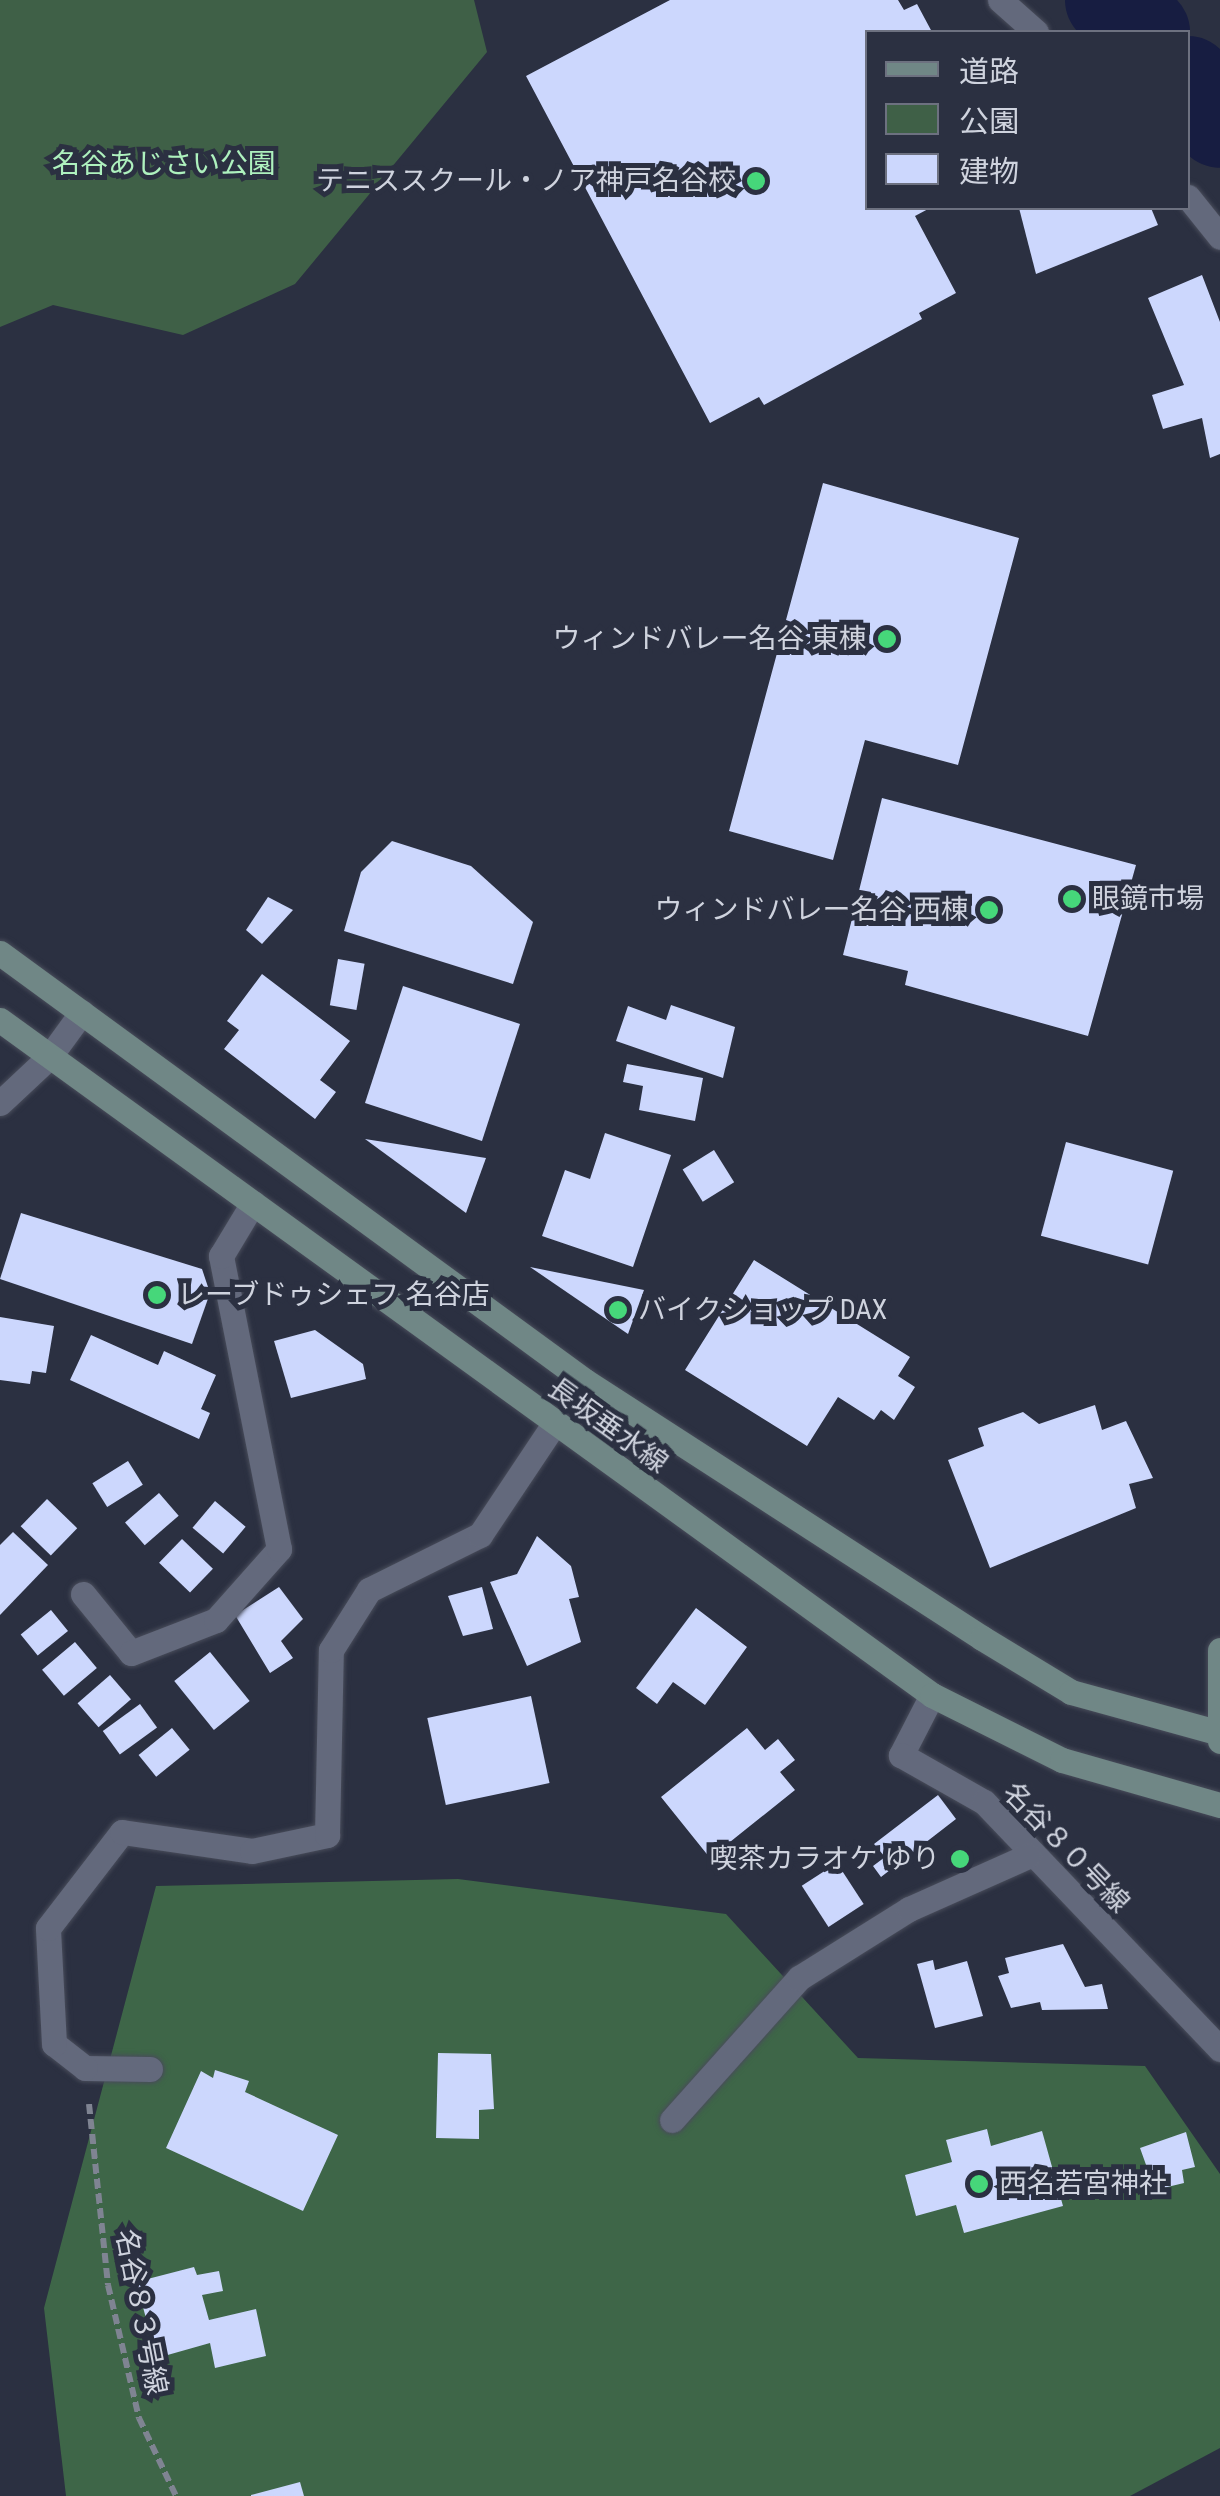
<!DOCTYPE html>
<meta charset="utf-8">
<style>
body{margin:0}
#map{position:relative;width:1220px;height:2496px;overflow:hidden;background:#2b3041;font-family:"Roboto Condensed","Noto Sans JP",sans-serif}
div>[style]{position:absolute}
.green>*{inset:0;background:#3f6047}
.forest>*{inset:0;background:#3e6648}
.river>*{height:92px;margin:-46px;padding:0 46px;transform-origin:46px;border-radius:46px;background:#171d41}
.building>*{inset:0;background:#ccd7fd;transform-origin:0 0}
.path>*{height:6px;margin-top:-3px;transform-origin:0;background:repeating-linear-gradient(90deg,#7f8492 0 10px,transparent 0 15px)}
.roads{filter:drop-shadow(0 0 2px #484c5a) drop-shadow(0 0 2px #484c5a)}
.lane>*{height:25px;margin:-12.5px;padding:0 12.5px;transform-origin:12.5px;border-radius:12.5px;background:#63697c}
.street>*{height:25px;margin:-12.5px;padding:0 12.5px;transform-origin:12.5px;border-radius:12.5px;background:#63697c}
.secondary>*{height:25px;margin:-12.5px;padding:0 12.5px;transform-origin:12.5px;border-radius:12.5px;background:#708786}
.dots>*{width:28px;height:28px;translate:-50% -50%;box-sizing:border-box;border:5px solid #2b3041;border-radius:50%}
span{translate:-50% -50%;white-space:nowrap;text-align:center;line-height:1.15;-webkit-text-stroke:10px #2b3041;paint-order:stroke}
.park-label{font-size:28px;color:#aef1be}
.poi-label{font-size:28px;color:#cfd3de}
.right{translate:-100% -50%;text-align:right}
.left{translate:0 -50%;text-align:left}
.street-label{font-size:28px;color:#cfd3de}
.legend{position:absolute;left:865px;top:30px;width:325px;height:180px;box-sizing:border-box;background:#2b3041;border:2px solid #6d7180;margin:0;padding:12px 18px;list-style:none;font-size:30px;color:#cfd3de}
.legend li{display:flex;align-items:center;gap:20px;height:50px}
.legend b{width:50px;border:2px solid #6d7180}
</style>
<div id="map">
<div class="green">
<i style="clip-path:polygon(0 0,474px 0,487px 52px,295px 284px,183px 335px,53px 305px,0 327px)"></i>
</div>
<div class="forest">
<i style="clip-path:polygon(458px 1879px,726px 1914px,858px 2058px,1145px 2066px,1220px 2174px,1220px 2448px,1130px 2496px,66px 2496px,44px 2308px,156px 1886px)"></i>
</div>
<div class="river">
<i style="left:1111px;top:0;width:46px;rotate:44.1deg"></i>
<i style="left:1188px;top:82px;width:51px;rotate:51.3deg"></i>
</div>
<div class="building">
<i style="clip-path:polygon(670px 0,898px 0,904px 10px,917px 4px,932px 32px,868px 32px,868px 208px,930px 208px,915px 216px,956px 293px,919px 313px,922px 319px,764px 405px,759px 397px,710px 423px,526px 76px)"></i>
<i style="clip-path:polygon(1019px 208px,1151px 208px,1158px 225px,1036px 274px)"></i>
<i style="clip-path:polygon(1202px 275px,1220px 322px,1220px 454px,1210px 458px,1202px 418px,1163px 429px,1152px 395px,1184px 385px,1148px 298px)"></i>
<i style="clip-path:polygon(823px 483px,1019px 538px,958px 765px,865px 740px,833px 860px,729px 831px)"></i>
<i style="clip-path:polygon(882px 798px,1136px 865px,1088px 1036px,905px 985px,908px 971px,843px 955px)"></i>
<i style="clip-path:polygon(392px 841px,471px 866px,533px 922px,513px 984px,344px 931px,361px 872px)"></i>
<i style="clip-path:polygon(268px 897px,293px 910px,262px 944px,246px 930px)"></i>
<i style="left:338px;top:959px;width:27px;height:47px;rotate:10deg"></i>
<i style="clip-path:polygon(262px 974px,350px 1041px,320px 1080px,336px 1092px,315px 1119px,224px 1049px,239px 1030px,227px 1021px)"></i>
<i style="left:403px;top:986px;width:123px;height:123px;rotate:18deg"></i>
<i style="clip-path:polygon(671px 1005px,735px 1027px,723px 1078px,616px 1041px,628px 1006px,666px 1020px)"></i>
<i style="clip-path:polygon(627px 1064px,703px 1078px,695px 1121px,639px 1110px,643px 1086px,623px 1082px)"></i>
<i style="clip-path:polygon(605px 1133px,671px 1155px,633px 1267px,542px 1236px,565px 1170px,590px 1179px)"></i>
<i style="clip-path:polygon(365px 1139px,486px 1158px,466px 1213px)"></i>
<i style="left:1066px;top:1142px;width:111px;height:97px;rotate:15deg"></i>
<i style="left:714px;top:1150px;width:38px;height:37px;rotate:58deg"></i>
<i style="clip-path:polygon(21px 1213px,202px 1269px,210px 1293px,192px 1344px,0 1279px)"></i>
<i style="clip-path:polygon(754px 1260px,910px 1357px,898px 1376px,915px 1387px,894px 1420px,881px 1410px,874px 1420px,838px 1397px,807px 1446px,685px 1370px)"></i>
<i style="clip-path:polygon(530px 1267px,644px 1290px,628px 1334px)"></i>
<i style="clip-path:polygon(0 1317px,54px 1326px,46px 1373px,32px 1371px,30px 1384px,0 1380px)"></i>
<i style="clip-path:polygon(315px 1330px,363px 1364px,366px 1379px,291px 1398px,274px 1341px)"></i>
<i style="clip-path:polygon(91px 1335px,158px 1365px,164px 1351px,216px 1375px,201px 1409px,210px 1413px,199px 1439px,70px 1380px)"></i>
<i style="clip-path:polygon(1095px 1405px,1102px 1430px,1126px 1421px,1153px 1478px,1129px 1484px,1136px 1508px,990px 1568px,948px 1460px,984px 1446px,978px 1428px,1023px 1412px,1039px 1424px)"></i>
<i style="left:128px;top:1461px;width:28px;height:42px;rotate:58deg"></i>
<i style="left:159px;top:1493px;width:30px;height:45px;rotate:49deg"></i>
<i style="left:47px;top:1499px;width:42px;height:38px;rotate:44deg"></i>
<i style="left:215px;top:1501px;width:40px;height:35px;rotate:40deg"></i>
<i style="clip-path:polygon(13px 1532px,48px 1565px,0 1615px,0 1545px)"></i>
<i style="clip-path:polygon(537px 1536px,571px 1566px,579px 1597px,569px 1599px,581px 1642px,527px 1666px,490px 1582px,517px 1574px)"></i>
<i style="left:182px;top:1539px;width:43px;height:33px;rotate:44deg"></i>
<i style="clip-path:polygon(279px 1587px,303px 1619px,281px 1641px,293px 1658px,270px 1673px,235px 1615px)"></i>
<i style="clip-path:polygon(482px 1587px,493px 1629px,463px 1636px,448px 1596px)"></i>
<i style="clip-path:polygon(696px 1608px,747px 1647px,705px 1705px,673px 1682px,657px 1704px,636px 1688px)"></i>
<i style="left:51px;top:1610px;width:27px;height:39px;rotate:51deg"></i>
<i style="left:75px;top:1642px;width:34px;height:43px;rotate:50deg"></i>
<i style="left:210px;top:1652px;width:63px;height:46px;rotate:51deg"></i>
<i style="left:110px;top:1675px;width:32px;height:43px;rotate:49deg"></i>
<i style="left:531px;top:1696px;width:89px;height:106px;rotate:78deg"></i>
<i style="left:140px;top:1704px;width:29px;height:46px;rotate:54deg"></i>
<i style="left:172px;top:1728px;width:28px;height:43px;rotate:51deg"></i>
<i style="clip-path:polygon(747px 1728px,765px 1750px,778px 1739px,795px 1760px,780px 1772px,795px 1790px,710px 1858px,661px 1797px)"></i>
<i style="clip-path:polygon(938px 1795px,956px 1819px,881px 1877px,873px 1866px,885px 1857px,874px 1844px)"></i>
<i style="left:837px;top:1863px;width:49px;height:42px;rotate:57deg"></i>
<i style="clip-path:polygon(1063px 1944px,1085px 1987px,1102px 1984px,1108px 2009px,1042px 2010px,1040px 2002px,1011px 2008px,998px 1976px,1009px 1973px,1005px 1958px)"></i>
<i style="clip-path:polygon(933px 1960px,935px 1970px,967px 1961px,983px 2016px,935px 2028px,917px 1964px)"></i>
<i style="clip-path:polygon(438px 2053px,491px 2054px,494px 2109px,479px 2110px,479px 2139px,436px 2138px)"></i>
<i style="clip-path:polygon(215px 2070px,249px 2081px,245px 2092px,338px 2135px,303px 2211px,166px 2148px,201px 2071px,213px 2078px)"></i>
<i style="clip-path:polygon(987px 2129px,991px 2146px,1042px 2131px,1063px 2206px,964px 2233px,956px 2205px,916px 2216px,905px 2175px,952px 2162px,946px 2140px)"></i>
<i style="clip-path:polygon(1186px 2132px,1195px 2167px,1182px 2170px,1184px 2183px,1155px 2190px,1140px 2148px)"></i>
<i style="clip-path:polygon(194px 2267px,197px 2275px,219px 2271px,223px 2291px,202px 2295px,209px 2320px,256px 2309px,266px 2356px,215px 2368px,210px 2343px,157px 2358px,136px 2282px)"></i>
<i style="clip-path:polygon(300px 2482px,304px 2496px,251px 2496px,251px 2495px)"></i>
</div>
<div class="path">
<i style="left:89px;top:2104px;width:182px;rotate:84deg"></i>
<i style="left:108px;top:2285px;width:137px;rotate:76.9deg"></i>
<i style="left:139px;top:2418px;width:86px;rotate:64.6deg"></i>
</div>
<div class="roads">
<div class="lane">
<i style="left:83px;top:1594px;width:76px;rotate:50.9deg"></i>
<i style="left:131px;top:1653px;width:91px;rotate:-21.2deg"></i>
<i style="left:216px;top:1620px;width:95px;rotate:-48.4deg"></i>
<i style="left:279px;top:1549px;width:299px;rotate:-101.2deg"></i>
<i style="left:221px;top:1256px;width:62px;rotate:-58.9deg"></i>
<i style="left:932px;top:1695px;width:68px;rotate:117.3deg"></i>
<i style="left:901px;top:1755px;width:95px;rotate:29.5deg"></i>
<i style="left:984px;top:1802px;width:342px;rotate:46.3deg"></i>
<i style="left:672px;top:2120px;width:191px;rotate:-48.2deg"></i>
<i style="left:799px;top:1978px;width:130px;rotate:-32.1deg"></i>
<i style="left:909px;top:1909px;width:130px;rotate:-24deg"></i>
</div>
<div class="street">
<i style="left:1000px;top:0;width:48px;rotate:41.6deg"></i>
<i style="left:1188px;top:197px;width:51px;rotate:51.3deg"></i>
<i style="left:0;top:1103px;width:69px;rotate:-43.2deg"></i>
<i style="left:50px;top:1056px;width:54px;rotate:-54deg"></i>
<i style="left:150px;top:2069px;width:65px;rotate:-179.1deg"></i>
<i style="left:85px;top:2068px;width:39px;rotate:-142deg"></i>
<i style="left:54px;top:2044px;width:116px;rotate:-93deg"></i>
<i style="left:48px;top:1928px;width:121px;rotate:-52.4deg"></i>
<i style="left:122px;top:1832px;width:131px;rotate:8.3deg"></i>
<i style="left:252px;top:1851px;width:77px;rotate:-12deg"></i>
<i style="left:327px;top:1835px;width:185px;rotate:-88.8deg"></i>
<i style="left:331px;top:1650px;width:71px;rotate:-57.7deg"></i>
<i style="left:369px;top:1590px;width:124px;rotate:-26.4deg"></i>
<i style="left:480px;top:1535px;width:133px;rotate:-56.3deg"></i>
</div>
<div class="secondary">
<i style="left:0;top:953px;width:725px;rotate:36.19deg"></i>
<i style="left:585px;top:1381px;width:473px;rotate:32.9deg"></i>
<i style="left:982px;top:1638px;width:104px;rotate:31.2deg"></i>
<i style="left:1071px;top:1692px;width:155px;rotate:15.4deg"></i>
<i style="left:0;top:1020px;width:1151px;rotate:35.91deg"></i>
<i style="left:932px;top:1695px;width:145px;rotate:26.6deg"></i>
<i style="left:1062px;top:1760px;width:164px;rotate:15.9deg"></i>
<i style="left:1220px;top:1650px;width:91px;rotate:90deg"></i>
</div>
</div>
<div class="dots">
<i style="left:756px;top:181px;background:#46d77a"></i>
<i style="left:887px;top:639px;background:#46d77a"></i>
<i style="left:1072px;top:899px;background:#46d77a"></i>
<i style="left:989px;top:910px;background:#46d77a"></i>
<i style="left:157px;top:1295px;background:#46d77a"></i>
<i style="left:618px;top:1310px;background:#46d77a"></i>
<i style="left:960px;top:1859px;background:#46d77a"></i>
<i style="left:979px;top:2184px;background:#46d77a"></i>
</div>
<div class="park-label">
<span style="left:164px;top:164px">名谷あじさい公園</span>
</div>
<div class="poi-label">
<span class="right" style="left:736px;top:181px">テニススクール・ノア神戸名谷校</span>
<span class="right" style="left:867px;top:639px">ウィンドバレー名谷 東棟</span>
<span class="left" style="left:1092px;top:899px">眼鏡市場</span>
<span class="right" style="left:969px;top:910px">ウィンドバレー名谷 西棟</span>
<span class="left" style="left:177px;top:1295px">レーブドゥシェフ 名谷店</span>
<span class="left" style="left:638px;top:1310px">バイクショップ DAX</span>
<span class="right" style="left:940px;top:1859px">喫茶カラオケ ゆり</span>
<span class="left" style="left:999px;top:2184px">西名若宮神社</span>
</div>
<div class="street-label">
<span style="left:608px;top:1426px;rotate:36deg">長坂垂水線</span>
<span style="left:1066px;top:1848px;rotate:46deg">名谷８０号線</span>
<span style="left:141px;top:2312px;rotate:79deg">名谷８３号線</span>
</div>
<ul class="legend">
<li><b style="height:12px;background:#708786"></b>道路</li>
<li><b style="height:28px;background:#3f6047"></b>公園</li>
<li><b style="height:28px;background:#ccd7fd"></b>建物</li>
</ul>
</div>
